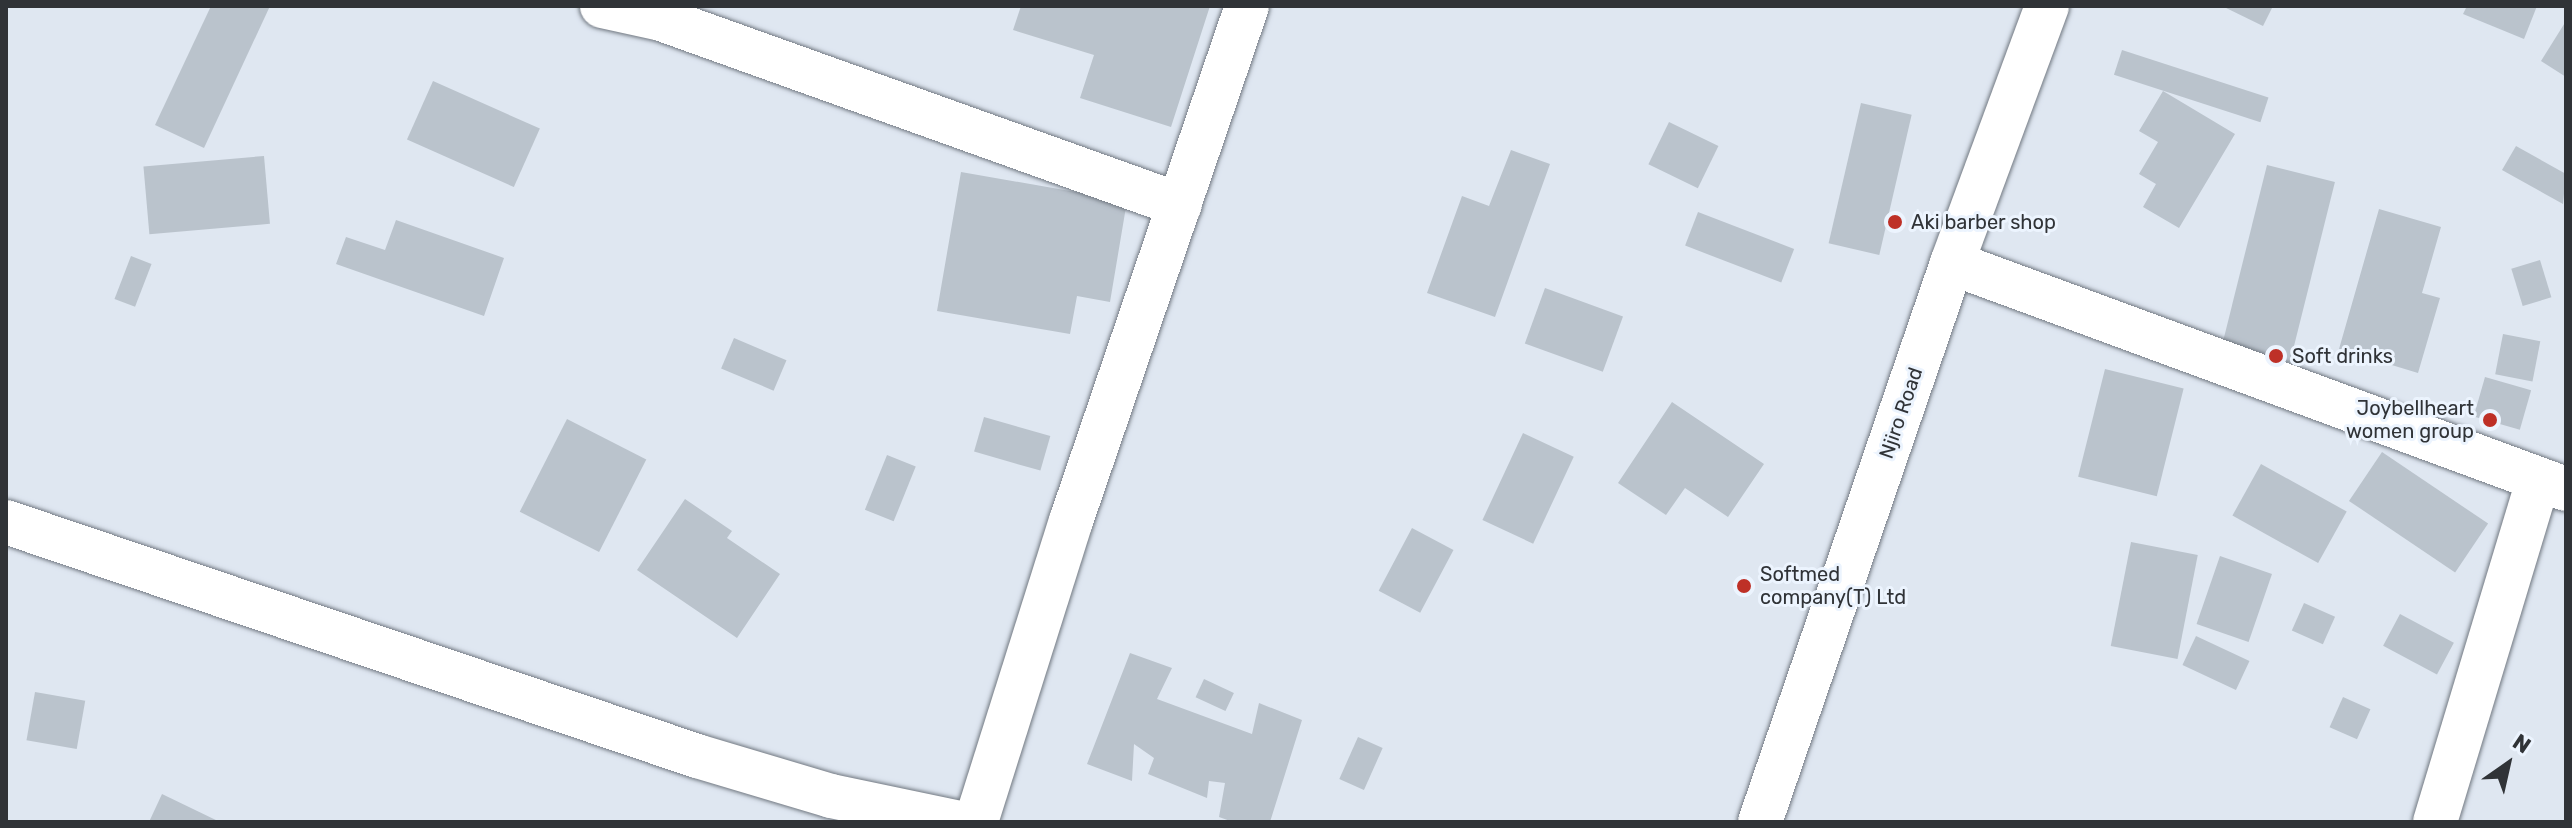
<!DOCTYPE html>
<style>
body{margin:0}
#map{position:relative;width:2572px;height:828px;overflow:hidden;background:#dfe7f1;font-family:Rubik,sans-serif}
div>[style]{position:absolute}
.building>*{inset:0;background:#bac3cc;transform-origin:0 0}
.roads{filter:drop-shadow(0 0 2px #717881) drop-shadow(0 0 2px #717881)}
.minor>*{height:44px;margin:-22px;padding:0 22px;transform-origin:22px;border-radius:22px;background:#fff}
.tertiary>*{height:44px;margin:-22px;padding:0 22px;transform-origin:22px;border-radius:22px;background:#fff}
.dots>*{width:22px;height:22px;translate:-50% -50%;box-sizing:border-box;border:4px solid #ecf4fe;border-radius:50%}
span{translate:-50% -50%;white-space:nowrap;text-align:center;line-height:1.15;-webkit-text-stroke:6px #ecf4fe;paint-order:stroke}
.poi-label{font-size:20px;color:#303337}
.left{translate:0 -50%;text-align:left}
.right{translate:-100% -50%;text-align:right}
.street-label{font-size:20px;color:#303337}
.frame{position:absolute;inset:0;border:8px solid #303337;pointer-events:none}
.north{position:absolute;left:2468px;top:724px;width:80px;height:80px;-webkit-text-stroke:6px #ecf4fe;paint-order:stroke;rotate:34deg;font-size:22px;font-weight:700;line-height:32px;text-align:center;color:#303337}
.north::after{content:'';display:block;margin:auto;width:28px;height:36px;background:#303337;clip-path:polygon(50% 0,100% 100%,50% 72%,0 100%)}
</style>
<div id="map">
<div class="building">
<div style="clip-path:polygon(211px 6px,270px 6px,204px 148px,155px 125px)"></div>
<div style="clip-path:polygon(1021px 6px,1210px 6px,1171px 127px,1080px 98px,1094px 55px,1013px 30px)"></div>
<div style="clip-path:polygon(2222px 6px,2273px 6px,2263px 26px)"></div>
<div style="clip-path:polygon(2467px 6px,2537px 6px,2524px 39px,2463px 14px)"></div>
<div style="clip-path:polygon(2566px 21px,2566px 77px,2541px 61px)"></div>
<div style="left:2122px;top:50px;width:154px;height:26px;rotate:18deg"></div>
<div style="left:433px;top:81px;width:117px;height:64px;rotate:24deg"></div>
<div style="clip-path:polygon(2163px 91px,2235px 134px,2179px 228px,2143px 207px,2156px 184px,2139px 174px,2158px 142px,2139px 131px)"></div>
<div style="left:1861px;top:103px;width:52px;height:144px;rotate:13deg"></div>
<div style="left:1669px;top:122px;width:55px;height:47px;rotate:26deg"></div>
<div style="clip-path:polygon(2516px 146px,2566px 174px,2563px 204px,2502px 170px)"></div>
<div style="clip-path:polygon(1511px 150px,1550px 164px,1495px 317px,1427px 293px,1462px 196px,1489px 206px)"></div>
<div style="left:264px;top:156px;width:68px;height:121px;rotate:85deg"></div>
<div style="left:2267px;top:165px;width:70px;height:186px;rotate:14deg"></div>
<div style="clip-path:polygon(961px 172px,1127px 201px,1110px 302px,1077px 296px,1070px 334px,937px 311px)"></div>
<div style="clip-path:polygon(2379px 209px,2441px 227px,2422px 293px,2440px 298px,2418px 373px,2339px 349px)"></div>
<div style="left:1698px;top:212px;width:103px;height:36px;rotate:21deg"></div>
<div style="clip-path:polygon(396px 220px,504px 258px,484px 316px,336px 264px,346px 237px,385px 250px)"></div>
<div style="left:131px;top:256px;width:22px;height:46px;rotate:21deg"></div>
<div style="left:2540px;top:260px;width:39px;height:30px;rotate:73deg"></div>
<div style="left:1545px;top:288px;width:83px;height:59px;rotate:20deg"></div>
<div style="left:2503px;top:334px;width:38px;height:41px;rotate:11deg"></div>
<div style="left:734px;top:338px;width:57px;height:33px;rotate:23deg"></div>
<div style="left:2105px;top:369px;width:81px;height:111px;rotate:14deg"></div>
<div style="left:2485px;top:377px;width:48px;height:41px;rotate:16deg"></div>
<div style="clip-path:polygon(1672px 402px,1764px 464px,1728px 517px,1685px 488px,1666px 515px,1618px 483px)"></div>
<div style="left:984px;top:417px;width:69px;height:36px;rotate:16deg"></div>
<div style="left:567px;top:419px;width:89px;height:104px;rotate:27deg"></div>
<div style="left:1523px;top:433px;width:56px;height:96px;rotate:25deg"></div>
<div style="left:2382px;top:452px;width:128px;height:59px;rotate:34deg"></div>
<div style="left:887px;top:455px;width:31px;height:59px;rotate:22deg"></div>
<div style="left:2261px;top:464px;width:98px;height:59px;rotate:29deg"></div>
<div style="clip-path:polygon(685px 499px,732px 531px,727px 538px,780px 574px,737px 638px,637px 570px)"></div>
<div style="left:1412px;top:528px;width:47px;height:71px;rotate:28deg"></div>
<div style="left:2131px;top:542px;width:68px;height:106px;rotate:11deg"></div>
<div style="left:2220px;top:556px;width:55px;height:72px;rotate:19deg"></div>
<div style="left:2304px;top:603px;width:34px;height:30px;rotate:24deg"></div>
<div style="left:2400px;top:614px;width:61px;height:36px;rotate:28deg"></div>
<div style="left:2196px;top:636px;width:59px;height:32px;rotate:25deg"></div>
<div style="clip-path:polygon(1130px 653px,1172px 668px,1157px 699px,1252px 734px,1259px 703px,1302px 720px,1270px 822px,1233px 822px,1219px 817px,1225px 783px,1209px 781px,1207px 798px,1148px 774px,1154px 758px,1134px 744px,1132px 781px,1087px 764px)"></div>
<div style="left:1204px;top:679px;width:33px;height:20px;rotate:25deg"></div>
<div style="left:35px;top:692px;width:51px;height:49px;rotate:10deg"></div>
<div style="left:2343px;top:697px;width:30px;height:33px;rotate:24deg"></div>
<div style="left:1358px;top:737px;width:27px;height:46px;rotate:24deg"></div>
<div style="clip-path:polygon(162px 794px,220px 822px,149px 822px)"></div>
</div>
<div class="roads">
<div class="minor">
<div style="left:602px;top:6px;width:60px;rotate:12.4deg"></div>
<div style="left:661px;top:19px;width:551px;rotate:19.72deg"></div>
<div style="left:1952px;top:263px;width:654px;rotate:20.21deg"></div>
<div style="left:6px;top:522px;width:730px;rotate:18.71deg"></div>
<div style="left:697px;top:756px;width:140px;rotate:16.6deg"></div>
<div style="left:831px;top:796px;width:127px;rotate:11.8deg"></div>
<div style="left:976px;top:822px;width:316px;rotate:-72.5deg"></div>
<div style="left:1071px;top:521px;width:544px;rotate:-71.13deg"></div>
<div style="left:2435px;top:822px;width:356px;rotate:-73.2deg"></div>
</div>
<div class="tertiary">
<div style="left:1760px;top:822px;width:591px;rotate:-71.04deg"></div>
<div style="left:1952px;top:263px;width:274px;rotate:-69.7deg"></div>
</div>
</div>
<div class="dots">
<div style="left:1895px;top:222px;background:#be3027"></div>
<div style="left:2276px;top:356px;background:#be3027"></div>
<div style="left:2490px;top:420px;background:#be3027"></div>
<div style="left:1744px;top:586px;background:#be3027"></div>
</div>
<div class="poi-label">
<span class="left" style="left:1911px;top:222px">Aki barber shop</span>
<span class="left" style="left:2292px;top:356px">Soft drinks</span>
<span class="right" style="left:2474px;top:420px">Joybellheart<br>women group</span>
<span class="left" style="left:1760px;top:586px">Softmed<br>company(T) Ltd</span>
</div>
<div class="street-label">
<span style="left:1901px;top:413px;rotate:-71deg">Njiro Road</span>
</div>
<div class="frame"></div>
<div class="north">N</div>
</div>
